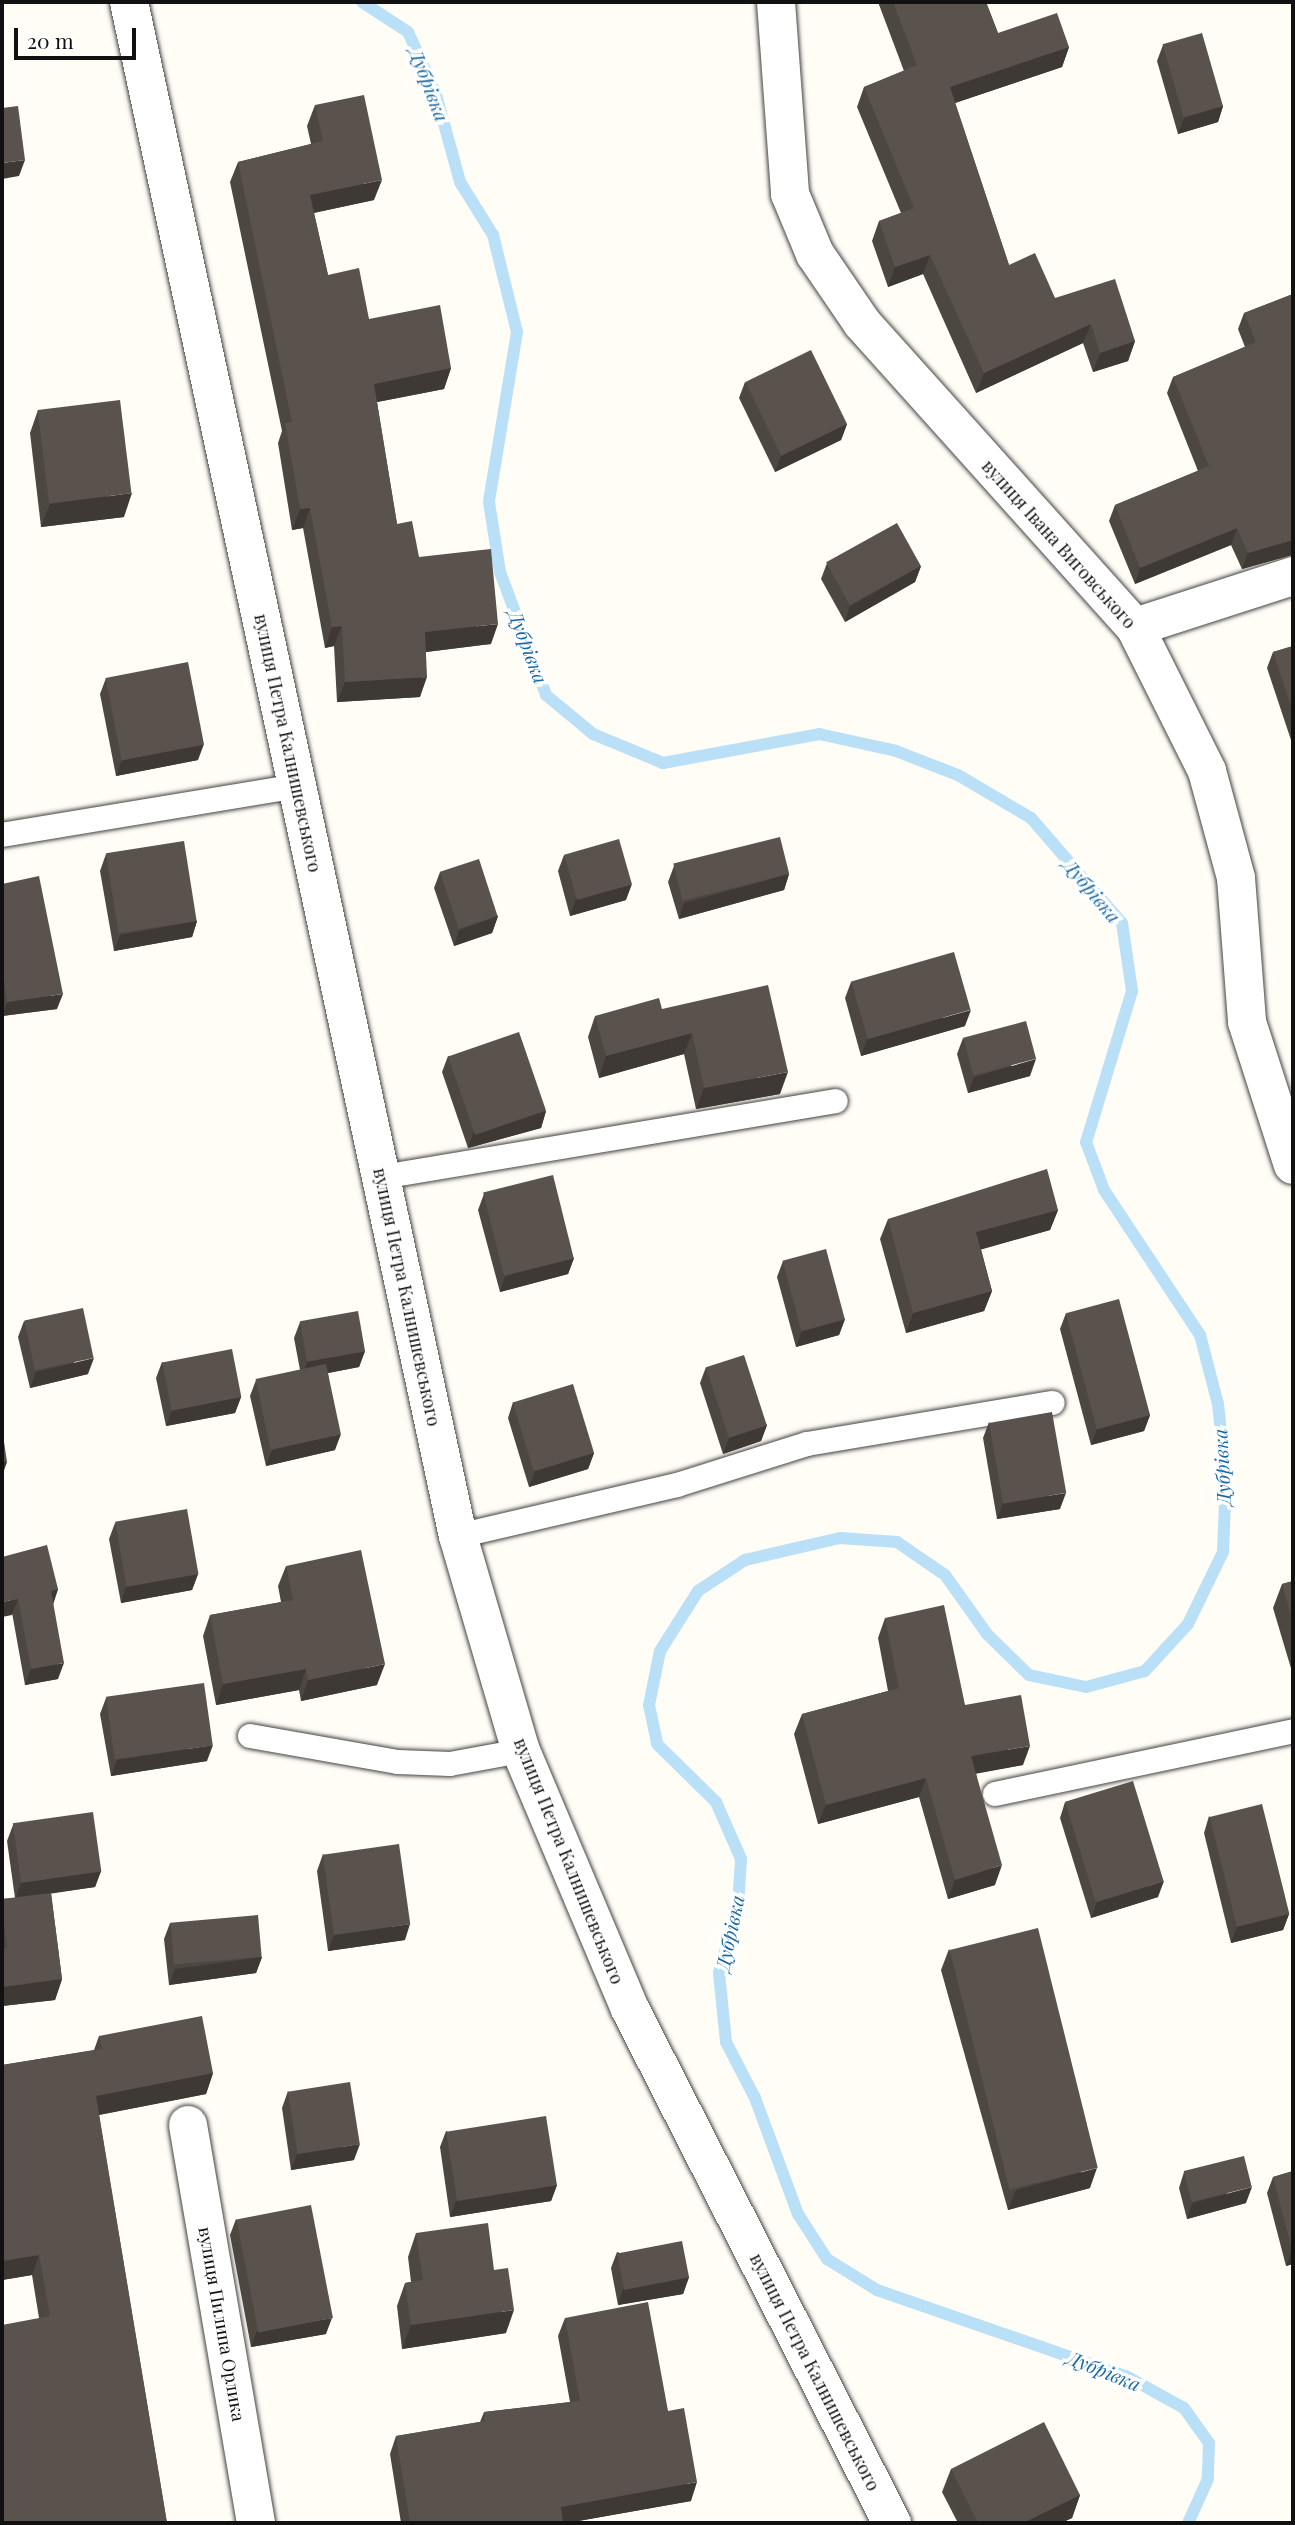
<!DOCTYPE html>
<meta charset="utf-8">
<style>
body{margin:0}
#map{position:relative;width:1295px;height:2525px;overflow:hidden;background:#fffdf5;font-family:"Playfair Display",serif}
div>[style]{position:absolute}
.stream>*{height:12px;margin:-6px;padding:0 6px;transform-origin:6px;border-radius:6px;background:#b9e0f7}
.roads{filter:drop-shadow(0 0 2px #444) drop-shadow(0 0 2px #444)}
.service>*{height:24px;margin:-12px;padding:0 12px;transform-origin:12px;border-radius:12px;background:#fff}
.minor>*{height:38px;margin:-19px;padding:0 19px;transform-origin:19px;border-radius:19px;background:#fff}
.wall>*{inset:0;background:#4d4742}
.shaded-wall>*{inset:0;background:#3f3936}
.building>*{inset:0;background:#5a524d;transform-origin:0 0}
span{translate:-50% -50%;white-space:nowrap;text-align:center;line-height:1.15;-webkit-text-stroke:7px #fff;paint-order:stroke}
.street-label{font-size:18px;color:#111}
.water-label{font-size:19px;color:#1768a6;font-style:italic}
.frame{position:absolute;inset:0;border:4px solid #111;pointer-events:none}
.scale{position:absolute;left:14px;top:28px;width:122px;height:32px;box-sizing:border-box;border:4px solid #111;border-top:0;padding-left:9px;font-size:21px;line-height:24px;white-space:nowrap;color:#111;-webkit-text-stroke:5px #fff;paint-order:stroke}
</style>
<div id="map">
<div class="stream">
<div style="left:362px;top:2px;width:55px;rotate:33.1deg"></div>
<div style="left:408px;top:32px;width:65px;rotate:65.4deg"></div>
<div style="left:435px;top:91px;width:94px;rotate:74.6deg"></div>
<div style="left:460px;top:182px;width:62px;rotate:58.1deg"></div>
<div style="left:493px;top:235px;width:100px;rotate:76.1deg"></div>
<div style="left:517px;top:332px;width:172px;rotate:99.4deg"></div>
<div style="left:489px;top:502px;width:71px;rotate:81.1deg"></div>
<div style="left:500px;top:572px;width:131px;rotate:69.5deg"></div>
<div style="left:546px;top:695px;width:61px;rotate:39.7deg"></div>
<div style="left:593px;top:734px;width:76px;rotate:22.5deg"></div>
<div style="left:663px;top:763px;width:159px;rotate:-10.5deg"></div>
<div style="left:819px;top:734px;width:79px;rotate:12.4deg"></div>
<div style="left:896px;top:751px;width:66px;rotate:21.2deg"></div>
<div style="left:958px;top:775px;width:85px;rotate:30.5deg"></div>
<div style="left:1031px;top:818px;width:139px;rotate:49.1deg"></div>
<div style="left:1122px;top:923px;width:69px;rotate:81.6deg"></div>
<div style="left:1132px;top:991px;width:158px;rotate:106.9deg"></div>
<div style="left:1086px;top:1142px;width:51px;rotate:69.4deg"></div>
<div style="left:1104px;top:1190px;width:174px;rotate:56.5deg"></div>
<div style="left:1200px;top:1335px;width:71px;rotate:75.4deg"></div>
<div style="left:1218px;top:1404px;width:75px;rotate:83.9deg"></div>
<div style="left:1226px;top:1479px;width:73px;rotate:92.4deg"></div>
<div style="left:1223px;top:1552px;width:80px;rotate:115.9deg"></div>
<div style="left:1188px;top:1624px;width:64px;rotate:132.5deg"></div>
<div style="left:1145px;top:1671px;width:61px;rotate:164.8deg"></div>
<div style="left:1086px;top:1687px;width:58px;rotate:-168.1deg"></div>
<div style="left:1029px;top:1675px;width:59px;rotate:-135.7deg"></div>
<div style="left:987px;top:1634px;width:72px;rotate:-125.4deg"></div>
<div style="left:945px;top:1575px;width:58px;rotate:-145.5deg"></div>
<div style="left:897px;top:1542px;width:57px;rotate:-176deg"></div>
<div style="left:840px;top:1538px;width:98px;rotate:167deg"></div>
<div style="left:745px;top:1560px;width:56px;rotate:146.6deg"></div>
<div style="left:698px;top:1591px;width:71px;rotate:122.3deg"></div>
<div style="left:660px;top:1651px;width:55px;rotate:101.5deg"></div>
<div style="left:649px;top:1705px;width:40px;rotate:78deg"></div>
<div style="left:657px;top:1744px;width:83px;rotate:44.5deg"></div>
<div style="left:716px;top:1802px;width:62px;rotate:66.3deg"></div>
<div style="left:741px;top:1859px;width:46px;rotate:93.7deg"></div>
<div style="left:738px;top:1905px;width:71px;rotate:105.6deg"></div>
<div style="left:719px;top:1973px;width:69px;rotate:84.2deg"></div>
<div style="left:726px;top:2042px;width:63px;rotate:62.6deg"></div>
<div style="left:755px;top:2098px;width:124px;rotate:69.7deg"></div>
<div style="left:798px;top:2214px;width:54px;rotate:57.2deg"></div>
<div style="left:827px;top:2259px;width:59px;rotate:31.8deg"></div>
<div style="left:877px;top:2290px;width:263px;rotate:19.1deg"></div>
<div style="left:1126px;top:2376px;width:66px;rotate:28.9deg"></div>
<div style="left:1184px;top:2408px;width:43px;rotate:54.5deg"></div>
<div style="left:1209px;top:2443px;width:36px;rotate:92deg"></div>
<div style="left:1208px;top:2479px;width:48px;rotate:114.4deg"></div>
</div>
<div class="roads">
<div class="service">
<div style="left:2px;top:835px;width:299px;rotate:-9.4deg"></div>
<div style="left:382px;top:1177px;width:460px;rotate:-9.5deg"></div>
<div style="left:458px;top:1536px;width:225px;rotate:-13.1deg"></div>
<div style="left:677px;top:1485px;width:136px;rotate:-17.5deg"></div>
<div style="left:807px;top:1444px;width:249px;rotate:-9.5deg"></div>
<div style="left:250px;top:1736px;width:150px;rotate:10deg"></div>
<div style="left:398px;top:1762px;width:52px;rotate:2.2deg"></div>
<div style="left:450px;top:1764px;width:72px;rotate:-10.4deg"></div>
<div style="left:995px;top:1794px;width:305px;rotate:-11.9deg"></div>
</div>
<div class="minor">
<div style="left:129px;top:2px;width:1569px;rotate:77.9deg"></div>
<div style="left:458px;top:1536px;width:224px;rotate:73.7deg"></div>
<div style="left:521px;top:1751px;width:280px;rotate:67.1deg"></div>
<div style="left:630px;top:2009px;width:577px;rotate:62.99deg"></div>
<div style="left:776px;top:2px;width:193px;rotate:85.8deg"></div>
<div style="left:790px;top:194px;width:65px;rotate:67.4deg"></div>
<div style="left:815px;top:254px;width:83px;rotate:55.7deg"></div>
<div style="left:862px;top:323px;width:409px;rotate:48.1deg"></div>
<div style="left:1135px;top:627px;width:161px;rotate:63.4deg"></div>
<div style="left:1207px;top:771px;width:111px;rotate:74.8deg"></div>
<div style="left:1236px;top:878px;width:144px;rotate:85.6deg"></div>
<div style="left:1247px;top:1022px;width:150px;rotate:72.2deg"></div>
<div style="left:1135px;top:627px;width:166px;rotate:-17.9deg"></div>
<div style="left:188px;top:2125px;width:404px;rotate:80.3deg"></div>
</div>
</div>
<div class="wall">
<div style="clip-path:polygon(878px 2px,986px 2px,998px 33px,1069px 47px,1062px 67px,955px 103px,1009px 265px,1055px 298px,1135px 341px,1128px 361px,1093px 372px,1083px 343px,976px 393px,923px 274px,888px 287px,872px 241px,879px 221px,901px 213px,857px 107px,864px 87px,904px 71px)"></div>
<div style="clip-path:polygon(1163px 45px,1223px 106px,1218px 122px,1178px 134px,1157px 61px)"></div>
<div style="clip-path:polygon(315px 105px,374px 200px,314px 213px,328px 275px,369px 319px,451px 368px,444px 389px,377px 402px,397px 524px,419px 557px,491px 644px,426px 652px,420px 697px,337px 702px,334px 646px,325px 648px,303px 528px,292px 530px,278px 443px,282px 431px,230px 182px,238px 162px,311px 144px,307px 126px)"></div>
<div style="clip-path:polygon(1293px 294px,1292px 555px,1242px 569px,1231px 545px,1135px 584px,1109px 521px,1115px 505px,1198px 471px,1167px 393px,1173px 377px,1245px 347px,1238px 329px,1244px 313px)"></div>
<div style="clip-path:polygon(745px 382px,847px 424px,841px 440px,775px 472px,739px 398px)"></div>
<div style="clip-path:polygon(38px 410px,124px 517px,41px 527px,30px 433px)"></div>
<div style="clip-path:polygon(827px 563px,921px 566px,915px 582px,845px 622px,821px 579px)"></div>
<div style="clip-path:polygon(1293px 646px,1293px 746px,1267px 668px,1273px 652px)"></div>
<div style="clip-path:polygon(106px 678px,198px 760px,116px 776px,100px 694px)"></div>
<div style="clip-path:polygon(106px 854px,197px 921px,192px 937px,114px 951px,100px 871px)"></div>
<div style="clip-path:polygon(564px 855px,626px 900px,570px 916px,558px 871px)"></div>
<div style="clip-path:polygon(674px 866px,789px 874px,784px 890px,679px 919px,668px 882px)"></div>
<div style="clip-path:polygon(440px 872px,498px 916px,492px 933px,454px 946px,434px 888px)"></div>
<div style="clip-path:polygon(2px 884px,57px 1009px,2px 1016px)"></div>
<div style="clip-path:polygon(851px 982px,965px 1026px,861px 1056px,845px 998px)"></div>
<div style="clip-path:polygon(662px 1009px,780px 1094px,696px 1109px,684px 1054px,599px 1078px,588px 1037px,595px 1016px)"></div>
<div style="clip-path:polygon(963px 1038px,1030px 1076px,968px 1093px,957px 1054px)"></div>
<div style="clip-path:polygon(448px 1056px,546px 1111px,541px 1128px,468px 1148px,442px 1072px)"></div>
<div style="clip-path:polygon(484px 1194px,574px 1258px,568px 1274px,500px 1292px,478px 1210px)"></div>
<div style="clip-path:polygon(1058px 1210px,1050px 1230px,981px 1249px,992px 1291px,984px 1311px,906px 1333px,880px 1239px,888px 1219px)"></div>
<div style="clip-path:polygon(783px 1261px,845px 1319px,839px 1335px,796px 1347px,777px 1277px)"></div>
<div style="clip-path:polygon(1066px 1313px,1150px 1415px,1144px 1431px,1091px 1445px,1060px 1329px)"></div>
<div style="clip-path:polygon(24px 1321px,88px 1374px,30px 1388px,18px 1337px)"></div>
<div style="clip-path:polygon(300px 1322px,365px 1351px,359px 1367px,328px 1373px,335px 1450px,266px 1466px,250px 1396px,256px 1380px,300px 1370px,294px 1338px)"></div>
<div style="clip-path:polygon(162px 1362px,241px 1397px,235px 1413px,166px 1426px,156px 1378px)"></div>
<div style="clip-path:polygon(706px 1367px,767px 1425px,761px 1441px,723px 1454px,700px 1383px)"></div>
<div style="clip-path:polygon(513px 1402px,594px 1453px,588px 1469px,529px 1487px,508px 1418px)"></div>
<div style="clip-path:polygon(989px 1422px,1060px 1509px,997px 1519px,983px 1438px)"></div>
<div style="clip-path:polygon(115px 1523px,198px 1574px,192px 1590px,121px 1603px,109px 1539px)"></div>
<div style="clip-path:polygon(2px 1557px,58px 1589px,53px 1603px,58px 1679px,25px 1685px)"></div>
<div style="clip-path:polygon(286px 1566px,377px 1685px,301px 1701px,299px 1690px,216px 1705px,203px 1636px,210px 1615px,281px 1602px,278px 1586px)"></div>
<div style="clip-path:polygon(1293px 1581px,1293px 1675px,1273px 1608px,1282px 1584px)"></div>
<div style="clip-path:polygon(885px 1618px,965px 1705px,1023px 1765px,976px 1773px,995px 1885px,948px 1899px,919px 1797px,818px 1824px,794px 1734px,802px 1714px,888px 1691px,878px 1638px)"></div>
<div style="clip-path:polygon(106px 1698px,207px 1761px,111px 1776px,100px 1714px)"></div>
<div style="clip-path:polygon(1065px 1802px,1158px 1897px,1091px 1918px,1060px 1818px)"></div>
<div style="clip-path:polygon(1209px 1816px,1289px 1914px,1283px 1930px,1231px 1943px,1204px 1833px)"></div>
<div style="clip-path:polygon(13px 1825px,101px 1871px,95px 1887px,51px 1893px,62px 1979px,55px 2000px,2px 2006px,2px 1899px,15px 1898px,7px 1841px)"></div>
<div style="clip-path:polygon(323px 1854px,405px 1940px,328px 1951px,317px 1871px)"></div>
<div style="clip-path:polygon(170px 1923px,262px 1957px,256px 1973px,169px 1985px,164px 1939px)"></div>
<div style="clip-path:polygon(949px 1949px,1090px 2188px,1008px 2210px,941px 1970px)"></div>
<div style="clip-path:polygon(99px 2036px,213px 2073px,206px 2094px,99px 2115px,167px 2523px,39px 2318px,32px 2275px,2px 2280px,2px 2065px,94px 2050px)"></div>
<div style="clip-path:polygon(288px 2091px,354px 2160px,291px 2170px,282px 2108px)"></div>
<div style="clip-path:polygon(446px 2131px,557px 2185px,551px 2201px,450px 2217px,440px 2147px)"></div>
<div style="clip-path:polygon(1293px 2171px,1293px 2264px,1286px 2266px,1267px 2193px,1273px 2177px)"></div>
<div style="clip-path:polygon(1184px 2172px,1246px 2203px,1187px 2219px,1179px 2188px)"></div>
<div style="clip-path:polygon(236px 2219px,326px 2334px,251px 2347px,230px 2235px)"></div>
<div style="clip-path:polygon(416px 2233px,494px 2270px,506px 2333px,402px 2349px,397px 2306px,405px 2283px,411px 2282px,408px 2257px)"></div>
<div style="clip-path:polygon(617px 2252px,689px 2277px,683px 2294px,618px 2305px,611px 2268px)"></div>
<div style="clip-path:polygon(565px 2318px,668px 2411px,691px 2501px,567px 2523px,401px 2523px,390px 2454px,396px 2436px,480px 2422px,484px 2412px,570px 2402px,558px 2336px)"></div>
<div style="clip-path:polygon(951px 2469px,1080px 2495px,1072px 2518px,1061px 2523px,958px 2523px,942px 2492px)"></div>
<div style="clip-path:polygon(1293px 2509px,1293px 2523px,1291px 2514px)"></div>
</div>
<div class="shaded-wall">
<div style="clip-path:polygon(1069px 47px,1062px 67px,943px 107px,950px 87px)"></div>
<div style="clip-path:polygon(1223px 106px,1218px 122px,1178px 134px,1184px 118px)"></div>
<div style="clip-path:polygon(25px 160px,19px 176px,2px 179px,2px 163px)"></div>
<div style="clip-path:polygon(382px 180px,374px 200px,303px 215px,310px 195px)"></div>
<div style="clip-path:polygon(930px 255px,923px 274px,888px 287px,895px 267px)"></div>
<div style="clip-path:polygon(1091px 324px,1083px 343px,976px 393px,984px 373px)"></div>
<div style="clip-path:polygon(1135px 341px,1128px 361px,1093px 372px,1100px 353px)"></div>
<div style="clip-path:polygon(451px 368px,444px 389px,367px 404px,374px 384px)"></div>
<div style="clip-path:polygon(847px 424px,841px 440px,775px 472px,781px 456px)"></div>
<div style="clip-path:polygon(132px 493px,124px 517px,41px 527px,50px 504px)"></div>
<div style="clip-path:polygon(310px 508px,303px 528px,292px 530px,300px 509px)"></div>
<div style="clip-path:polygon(1237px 528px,1231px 545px,1135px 584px,1140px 568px)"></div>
<div style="clip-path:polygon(1293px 540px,1293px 552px,1292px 555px,1242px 569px,1248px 553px)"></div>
<div style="clip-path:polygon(921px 566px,915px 582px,845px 622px,850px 606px)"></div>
<div style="clip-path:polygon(498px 624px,491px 644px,418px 653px,425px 632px)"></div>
<div style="clip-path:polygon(342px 626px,334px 646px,325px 648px,332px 627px)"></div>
<div style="clip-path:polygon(427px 677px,420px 697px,337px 702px,345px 682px)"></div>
<div style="clip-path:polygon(204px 744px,198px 760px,116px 776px,122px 760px)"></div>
<div style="clip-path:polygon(789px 874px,784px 890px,679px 919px,684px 903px)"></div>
<div style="clip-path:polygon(632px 884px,626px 900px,570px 916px,576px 899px)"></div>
<div style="clip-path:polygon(498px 916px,492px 933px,454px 946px,459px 930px)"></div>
<div style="clip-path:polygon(197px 921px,192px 937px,114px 951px,120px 935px)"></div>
<div style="clip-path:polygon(63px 994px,57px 1009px,2px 1016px,7px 1002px)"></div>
<div style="clip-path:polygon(971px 1010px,965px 1026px,861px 1056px,867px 1039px)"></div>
<div style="clip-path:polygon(692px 1033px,684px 1054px,599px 1078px,606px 1056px)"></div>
<div style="clip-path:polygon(1036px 1059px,1030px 1076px,968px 1093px,974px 1077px)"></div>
<div style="clip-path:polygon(788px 1072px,780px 1094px,696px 1109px,704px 1088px)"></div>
<div style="clip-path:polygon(546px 1111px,541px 1128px,468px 1148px,474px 1131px)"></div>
<div style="clip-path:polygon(1058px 1210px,1050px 1230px,969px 1253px,976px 1232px)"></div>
<div style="clip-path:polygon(574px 1258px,568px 1274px,500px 1292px,505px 1276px)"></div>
<div style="clip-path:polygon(992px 1291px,984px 1311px,906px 1333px,913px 1313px)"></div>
<div style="clip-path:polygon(845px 1319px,839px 1335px,796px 1347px,802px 1331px)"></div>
<div style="clip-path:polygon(365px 1351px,359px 1367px,302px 1378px,307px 1362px)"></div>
<div style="clip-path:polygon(94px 1358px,88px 1374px,30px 1388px,36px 1372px)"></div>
<div style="clip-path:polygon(241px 1397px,235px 1413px,166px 1426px,172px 1410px)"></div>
<div style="clip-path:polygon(1150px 1415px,1144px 1431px,1091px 1445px,1097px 1429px)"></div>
<div style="clip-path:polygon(767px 1425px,761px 1441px,723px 1454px,729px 1438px)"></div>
<div style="clip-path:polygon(341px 1434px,335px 1450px,266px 1466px,272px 1450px)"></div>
<div style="clip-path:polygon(594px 1453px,588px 1469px,529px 1487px,535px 1471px)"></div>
<div style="clip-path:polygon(2px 1462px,7px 1462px,2px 1476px)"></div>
<div style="clip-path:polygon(1066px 1493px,1060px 1509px,997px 1519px,1003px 1503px)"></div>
<div style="clip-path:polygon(198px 1574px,192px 1590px,121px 1603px,126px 1587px)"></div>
<div style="clip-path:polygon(58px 1589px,53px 1605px,51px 1591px)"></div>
<div style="clip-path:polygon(18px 1599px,12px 1615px,2px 1617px,2px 1602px)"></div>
<div style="clip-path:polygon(64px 1663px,58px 1679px,25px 1685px,31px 1669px)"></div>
<div style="clip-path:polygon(385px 1664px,377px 1685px,301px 1701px,308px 1680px)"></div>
<div style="clip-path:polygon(306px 1669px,299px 1690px,216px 1705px,223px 1684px)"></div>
<div style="clip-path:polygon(213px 1745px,207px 1761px,111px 1776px,117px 1760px)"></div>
<div style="clip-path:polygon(1030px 1746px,1023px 1765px,964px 1776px,971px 1756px)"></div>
<div style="clip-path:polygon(926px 1778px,919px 1797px,818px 1824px,826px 1805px)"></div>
<div style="clip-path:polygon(1002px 1865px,995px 1885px,948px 1899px,955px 1880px)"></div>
<div style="clip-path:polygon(101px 1871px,95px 1887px,15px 1899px,21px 1883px)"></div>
<div style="clip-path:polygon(1164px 1881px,1158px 1897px,1091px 1918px,1097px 1902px)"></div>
<div style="clip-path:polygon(1289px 1914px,1283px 1930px,1231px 1943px,1237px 1927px)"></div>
<div style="clip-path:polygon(410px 1924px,405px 1940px,328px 1951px,334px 1935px)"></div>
<div style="clip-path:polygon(262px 1957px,256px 1973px,169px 1985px,175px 1969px)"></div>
<div style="clip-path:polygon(62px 1979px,55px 2000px,2px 2006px,2px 1987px)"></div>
<div style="clip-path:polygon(213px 2073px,206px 2094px,88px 2117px,96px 2096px)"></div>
<div style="clip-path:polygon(360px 2144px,354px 2160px,291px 2170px,297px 2154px)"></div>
<div style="clip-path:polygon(1097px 2168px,1090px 2188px,1008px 2210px,1016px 2190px)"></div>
<div style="clip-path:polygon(557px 2185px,551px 2201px,450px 2217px,456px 2201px)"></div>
<div style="clip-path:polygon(1252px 2187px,1246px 2203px,1187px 2219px,1192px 2203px)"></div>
<div style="clip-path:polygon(1293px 2249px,1293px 2264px,1286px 2266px,1292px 2250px)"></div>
<div style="clip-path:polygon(39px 2255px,32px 2275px,2px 2280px,2px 2261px)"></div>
<div style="clip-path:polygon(689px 2277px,683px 2294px,618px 2305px,623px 2289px)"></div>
<div style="clip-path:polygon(514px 2310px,506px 2333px,402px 2349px,411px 2325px)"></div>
<div style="clip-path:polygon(332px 2318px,326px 2334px,251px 2347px,257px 2331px)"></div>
<div style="clip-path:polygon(697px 2482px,691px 2501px,567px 2523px,555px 2523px,561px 2507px)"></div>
<div style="clip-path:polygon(1080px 2495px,1072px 2518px,1061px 2523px,1023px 2523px)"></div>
</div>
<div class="building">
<div style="clip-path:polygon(893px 2px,986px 2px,998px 33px,1057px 13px,1069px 47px,950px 87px,1009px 265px,1035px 253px,1055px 298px,1115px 279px,1135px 341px,1100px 353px,1091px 324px,984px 373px,930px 255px,895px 267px,879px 221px,914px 208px,864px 87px,917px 65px)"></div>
<div style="left:1202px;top:33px;width:76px;height:41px;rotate:74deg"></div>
<div style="clip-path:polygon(364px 95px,382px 180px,310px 195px,328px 275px,359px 268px,369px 319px,440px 305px,451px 368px,374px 384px,397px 524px,412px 521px,419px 557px,491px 549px,498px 624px,425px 632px,427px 677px,345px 682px,342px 626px,332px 627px,310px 508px,300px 509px,285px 423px,292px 422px,238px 162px,323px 141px,315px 105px)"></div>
<div style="clip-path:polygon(18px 106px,25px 160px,2px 163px,2px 108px)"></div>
<div style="clip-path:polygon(1293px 294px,1293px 522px,1291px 523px,1293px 528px,1293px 540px,1248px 553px,1237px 528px,1140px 568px,1115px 505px,1209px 466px,1173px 377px,1256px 342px,1244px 313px)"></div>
<div style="left:811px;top:350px;width:82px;height:73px;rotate:64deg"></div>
<div style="left:120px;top:400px;width:94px;height:83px;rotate:83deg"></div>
<div style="left:897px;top:523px;width:49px;height:81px;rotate:61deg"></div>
<div style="clip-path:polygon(1293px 646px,1293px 712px,1273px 652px)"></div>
<div style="left:188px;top:662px;width:84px;height:84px;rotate:79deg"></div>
<div style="left:780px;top:837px;width:38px;height:110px;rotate:76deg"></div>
<div style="left:619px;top:839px;width:47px;height:57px;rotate:74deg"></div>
<div style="left:184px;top:841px;width:81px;height:79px;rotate:81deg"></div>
<div style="left:479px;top:859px;width:60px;height:41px;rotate:72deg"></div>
<div style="clip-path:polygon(39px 876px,63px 994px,7px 1002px,2px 966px,2px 884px)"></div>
<div style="left:954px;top:952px;width:60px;height:107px;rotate:74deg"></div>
<div style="clip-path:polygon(768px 985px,788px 1072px,704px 1088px,692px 1033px,606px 1056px,595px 1016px,659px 998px,662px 1009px)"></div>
<div style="left:1026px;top:1021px;width:39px;height:65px;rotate:75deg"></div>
<div style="left:519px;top:1032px;width:83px;height:75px;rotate:71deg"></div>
<div style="clip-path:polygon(1047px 1169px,1058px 1210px,976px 1232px,992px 1291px,913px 1313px,888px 1219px)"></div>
<div style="left:553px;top:1175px;width:86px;height:72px;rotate:76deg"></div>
<div style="left:826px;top:1249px;width:73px;height:45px;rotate:75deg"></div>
<div style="left:1119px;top:1299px;width:120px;height:55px;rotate:75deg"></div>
<div style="left:83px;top:1308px;width:51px;height:60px;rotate:78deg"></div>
<div style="left:358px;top:1311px;width:41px;height:59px;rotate:80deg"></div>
<div style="left:232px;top:1349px;width:49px;height:71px;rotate:79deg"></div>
<div style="left:744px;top:1355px;width:74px;height:40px;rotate:72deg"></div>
<div style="left:326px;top:1364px;width:72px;height:72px;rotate:78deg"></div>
<div style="left:573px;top:1384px;width:72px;height:63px;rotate:73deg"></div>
<div style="left:1052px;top:1412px;width:82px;height:64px;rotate:80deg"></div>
<div style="clip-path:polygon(2px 1428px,7px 1462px,2px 1462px)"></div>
<div style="left:187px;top:1509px;width:66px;height:73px;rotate:80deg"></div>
<div style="clip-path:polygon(47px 1545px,58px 1589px,51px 1591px,64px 1663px,31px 1669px,18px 1599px,2px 1602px,2px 1557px)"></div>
<div style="clip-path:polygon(361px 1550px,385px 1664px,308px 1680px,306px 1669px,223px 1684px,210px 1615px,293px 1600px,286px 1566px)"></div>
<div style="clip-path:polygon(1293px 1581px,1293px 1623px,1282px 1584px)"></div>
<div style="clip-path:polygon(944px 1605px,965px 1705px,1021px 1695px,1030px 1746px,971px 1756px,1002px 1865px,955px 1880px,926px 1778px,826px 1805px,802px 1714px,899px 1688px,885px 1618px)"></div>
<div style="left:204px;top:1683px;width:63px;height:99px;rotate:82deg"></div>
<div style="left:1133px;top:1781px;width:105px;height:71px;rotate:73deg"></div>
<div style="left:1262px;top:1804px;width:113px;height:54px;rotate:76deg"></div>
<div style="left:93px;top:1812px;width:60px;height:81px;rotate:82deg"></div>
<div style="left:399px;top:1844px;width:81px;height:77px;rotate:82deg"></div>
<div style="clip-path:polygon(51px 1893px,62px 1979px,2px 1987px,2px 1949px,7px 1948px,2px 1908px,2px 1899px)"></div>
<div style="left:258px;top:1915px;width:42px;height:88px;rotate:85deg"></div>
<div style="left:1038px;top:1928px;width:247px;height:91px;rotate:76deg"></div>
<div style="clip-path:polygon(202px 2016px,213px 2073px,96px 2096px,167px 2523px,2px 2523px,2px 2325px,50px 2316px,39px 2255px,2px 2261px,2px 2065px,102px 2049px,99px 2036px)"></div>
<div style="left:350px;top:2082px;width:63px;height:63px;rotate:81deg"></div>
<div style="left:546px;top:2116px;width:70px;height:101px;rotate:81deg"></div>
<div style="left:1244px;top:2156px;width:32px;height:62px;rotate:76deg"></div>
<div style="clip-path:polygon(1293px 2171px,1293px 2249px,1292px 2250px,1273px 2177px)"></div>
<div style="left:311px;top:2205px;width:115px;height:76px;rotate:79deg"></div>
<div style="clip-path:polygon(488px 2223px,494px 2270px,508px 2268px,514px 2310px,411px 2325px,405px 2283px,423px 2280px,416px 2233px)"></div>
<div style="left:682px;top:2241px;width:37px;height:66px;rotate:79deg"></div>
<div style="clip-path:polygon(648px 2302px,668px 2411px,684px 2408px,697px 2482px,561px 2507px,563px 2523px,410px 2523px,396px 2436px,485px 2421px,484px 2412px,580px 2401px,565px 2318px)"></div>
<div style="clip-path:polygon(1044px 2422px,1080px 2495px,1023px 2523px,978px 2523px,951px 2469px)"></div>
</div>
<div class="street-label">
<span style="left:1059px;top:544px;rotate:48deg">вулиця Івана Виговського</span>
<span style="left:288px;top:743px;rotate:78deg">вулиця Петра Калнишевського</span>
<span style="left:407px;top:1297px;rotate:78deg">вулиця Петра Калнишевського</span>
<span style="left:569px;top:1861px;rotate:68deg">вулиця Петра Калнишевського</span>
<span style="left:222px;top:2324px;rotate:80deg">вулиця Пилипа Орлика</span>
<span style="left:815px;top:2372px;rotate:63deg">вулиця Петра Калнишевського</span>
</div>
<div class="water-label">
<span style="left:429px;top:85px;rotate:69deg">Дубрівка</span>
<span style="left:528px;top:647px;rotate:69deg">Дубрівка</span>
<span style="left:1092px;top:891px;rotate:50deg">Дубрівка</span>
<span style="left:1222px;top:1467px;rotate:-93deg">Дубрівка</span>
<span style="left:730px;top:1933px;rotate:-78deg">Дубрівка</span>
<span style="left:1104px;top:2371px;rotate:22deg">Дубрівка</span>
</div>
<div class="frame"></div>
<div class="scale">20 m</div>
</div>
